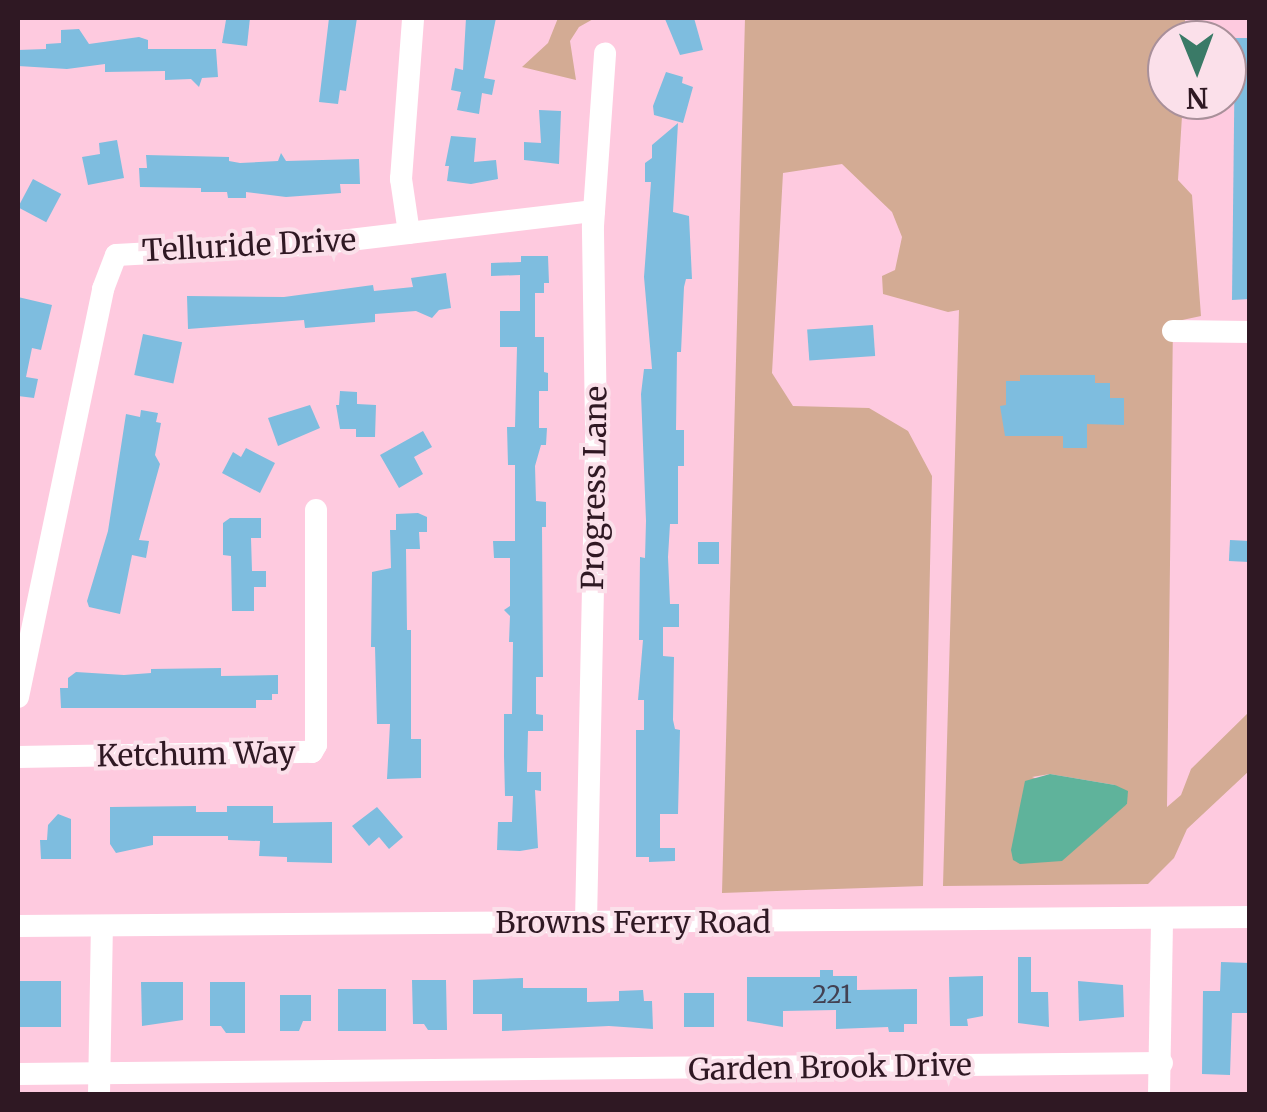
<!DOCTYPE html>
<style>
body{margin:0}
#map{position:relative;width:1267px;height:1112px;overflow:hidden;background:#fecadf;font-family:Merriweather,serif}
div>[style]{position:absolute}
.green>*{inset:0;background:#d3ab94}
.water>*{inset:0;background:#5fb39b}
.building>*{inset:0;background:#7ebddf;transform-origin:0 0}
.minor>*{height:22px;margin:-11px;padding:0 11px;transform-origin:11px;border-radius:11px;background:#fff}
span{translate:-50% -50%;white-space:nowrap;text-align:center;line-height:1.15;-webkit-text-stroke:8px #fbe0ea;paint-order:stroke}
.number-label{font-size:25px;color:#434152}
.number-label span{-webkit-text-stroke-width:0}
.street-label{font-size:30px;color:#2f1823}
.frame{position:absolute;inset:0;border:20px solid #2f1823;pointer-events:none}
.north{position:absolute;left:1147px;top:20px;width:100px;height:100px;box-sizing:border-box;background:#fbe0ea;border:2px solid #a9909a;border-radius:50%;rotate:179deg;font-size:28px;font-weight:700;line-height:40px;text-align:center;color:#2f1823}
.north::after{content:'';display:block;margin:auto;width:35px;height:45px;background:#3a7a67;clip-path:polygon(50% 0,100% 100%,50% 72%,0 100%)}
</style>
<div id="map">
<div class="green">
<div style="clip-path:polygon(558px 18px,595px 18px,579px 27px,570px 41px,576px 80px,522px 67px,548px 43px)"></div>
<div style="clip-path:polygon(evenodd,745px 18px,1185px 18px,1185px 40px,1167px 40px,1167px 100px,1183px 100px,1178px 180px,1192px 195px,1201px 316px,1173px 322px,1167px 807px,1181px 795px,1191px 769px,1249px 712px,1249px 771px,1187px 829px,1174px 858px,1148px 884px,943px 886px,959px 310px,948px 312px,883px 294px,882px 276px,895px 270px,902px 237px,892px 212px,842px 164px,783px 173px,772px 373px,793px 406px,869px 408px,908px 431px,932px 476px,923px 886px,722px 893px,745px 18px,1050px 774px,1115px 785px,1127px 804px,1117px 810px,1032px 777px,1050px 774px)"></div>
</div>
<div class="water">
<div style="clip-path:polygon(1050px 774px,1115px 785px,1128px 791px,1127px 804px,1062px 861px,1020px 864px,1013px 860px,1011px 850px,1025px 781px)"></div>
</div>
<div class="building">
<div style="clip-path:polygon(250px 18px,247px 46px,222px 43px,226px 20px)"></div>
<div style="clip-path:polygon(329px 18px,357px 18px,346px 91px,340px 90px,338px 104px,319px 102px)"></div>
<div style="clip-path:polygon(466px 18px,496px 18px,484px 78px,495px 80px,492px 95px,482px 93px,479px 114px,457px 110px,461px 92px,451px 90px,455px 68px,463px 70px)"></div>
<div style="clip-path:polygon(694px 18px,703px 50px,680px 55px,665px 19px)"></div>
<div style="clip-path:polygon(79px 29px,89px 44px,139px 37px,148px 40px,148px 49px,216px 49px,218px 77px,202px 78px,199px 87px,191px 79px,165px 80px,165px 71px,105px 72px,105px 64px,67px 69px,18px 66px,18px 50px,46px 49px,46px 44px,61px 43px,61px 30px)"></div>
<div style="clip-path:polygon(1235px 38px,1250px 38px,1250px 299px,1232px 300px)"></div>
<div style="clip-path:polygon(666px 72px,683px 77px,682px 83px,693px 87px,683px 123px,654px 115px,653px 106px)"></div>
<div style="clip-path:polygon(539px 110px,561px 111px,559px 164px,524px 160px,524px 142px,541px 143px)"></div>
<div style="clip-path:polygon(678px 123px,673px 212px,689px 216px,692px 279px,686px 279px,684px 287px,681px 352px,677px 352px,676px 430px,684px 430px,684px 466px,678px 466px,678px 524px,670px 524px,668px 557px,670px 604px,679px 604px,679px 627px,663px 627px,663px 656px,674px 657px,673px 720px,675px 729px,680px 730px,678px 814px,660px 814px,660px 848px,675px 848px,675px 861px,649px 862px,649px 857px,636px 857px,636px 730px,644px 730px,644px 700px,638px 700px,643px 640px,639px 640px,640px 557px,645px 558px,646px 521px,641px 394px,644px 369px,652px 369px,644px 277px,651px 182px,645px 182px,645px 163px,652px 158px,652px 145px)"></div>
<div style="clip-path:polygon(451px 136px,476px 138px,474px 162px,496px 160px,498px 179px,471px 184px,447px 181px,449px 166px,445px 166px)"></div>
<div style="clip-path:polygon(117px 140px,124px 178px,88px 185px,82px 157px,100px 154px,99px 143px)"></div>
<div style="clip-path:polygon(281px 153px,286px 161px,359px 159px,360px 184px,340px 184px,341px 193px,286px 197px,246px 192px,246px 198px,228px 198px,227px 192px,201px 192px,201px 188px,140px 187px,139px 168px,147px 168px,146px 155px,229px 157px,229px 161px,240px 163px,278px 161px)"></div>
<div style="left:33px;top:179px;width:32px;height:32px;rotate:28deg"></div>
<div style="clip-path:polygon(521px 256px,548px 256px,549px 283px,544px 283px,544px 293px,535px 293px,535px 337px,544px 337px,544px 372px,548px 373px,548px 391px,539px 391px,539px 428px,547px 428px,546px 445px,541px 445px,535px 466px,536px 501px,546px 502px,546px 527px,542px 527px,543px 677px,536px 677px,536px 714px,543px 715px,543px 731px,528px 731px,527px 772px,541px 772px,541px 791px,535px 790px,538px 848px,520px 851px,497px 850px,498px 822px,512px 822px,513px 796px,505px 796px,504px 756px,504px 714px,512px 714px,513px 642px,509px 642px,510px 616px,504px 610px,510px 606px,510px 558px,494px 558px,493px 541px,515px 541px,515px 465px,508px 465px,507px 427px,515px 427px,517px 347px,500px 347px,500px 311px,520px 311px,520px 275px,491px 276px,491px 263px,521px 262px)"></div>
<div style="clip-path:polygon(446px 273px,451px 308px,439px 310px,432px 318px,416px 311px,375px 314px,375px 322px,305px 328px,304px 320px,188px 329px,187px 296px,284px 297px,373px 285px,374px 291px,413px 287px,411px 278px)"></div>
<div style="clip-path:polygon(18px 297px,52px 305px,41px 350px,32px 348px,26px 377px,38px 379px,34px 398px,18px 396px)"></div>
<div style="left:873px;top:325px;width:31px;height:66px;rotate:86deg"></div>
<div style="left:143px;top:334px;width:40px;height:42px;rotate:12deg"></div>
<div style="clip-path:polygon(1020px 375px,1095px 375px,1095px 383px,1110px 383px,1110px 398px,1124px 398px,1124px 425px,1087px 424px,1087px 448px,1063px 448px,1063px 436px,1005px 436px,1000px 406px,1006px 405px,1006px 381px,1020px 381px)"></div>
<div style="clip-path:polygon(340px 391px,357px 392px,357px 404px,376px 405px,375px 437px,356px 437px,356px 429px,340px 429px,336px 405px,339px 405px)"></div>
<div style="clip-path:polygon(310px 405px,320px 428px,278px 446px,268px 418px)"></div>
<div style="clip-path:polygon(141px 410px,158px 413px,156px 422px,161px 423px,155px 455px,160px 464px,139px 540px,149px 541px,146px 558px,132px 555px,120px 614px,89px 607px,87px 601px,108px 531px,126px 414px,140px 417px)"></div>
<div style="clip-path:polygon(423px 431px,432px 447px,414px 457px,423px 474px,399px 488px,380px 455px)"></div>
<div style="clip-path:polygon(246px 448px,275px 463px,260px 493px,222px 473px,233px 452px,241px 457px)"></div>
<div style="clip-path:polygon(418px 513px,427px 517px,427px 532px,419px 532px,420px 549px,406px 549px,407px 630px,411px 630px,411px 739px,421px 739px,421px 778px,387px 779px,390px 724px,377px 724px,375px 647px,371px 647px,372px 572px,391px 568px,390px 530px,396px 530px,396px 514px)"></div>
<div style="clip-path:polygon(230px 518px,261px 518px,261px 538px,251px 538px,252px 571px,266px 571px,266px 587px,254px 587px,254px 611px,232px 611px,231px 556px,223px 555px,223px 523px)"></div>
<div style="left:1230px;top:540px;width:20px;height:21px;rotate:3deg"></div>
<div style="left:698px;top:542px;width:21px;height:22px"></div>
<div style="clip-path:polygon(221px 668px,221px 676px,278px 675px,278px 694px,272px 694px,272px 700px,256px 700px,256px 708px,61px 708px,60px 688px,68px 688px,68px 678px,76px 672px,124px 675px,151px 673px,151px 669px)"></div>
<div style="clip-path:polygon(196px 806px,196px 812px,227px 812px,227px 806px,273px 806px,273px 823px,332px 822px,332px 863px,287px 862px,287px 857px,259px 856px,260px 841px,228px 840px,228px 836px,153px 836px,153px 845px,116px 853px,110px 844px,110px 807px)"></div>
<div style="clip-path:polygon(377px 807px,403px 837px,389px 849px,379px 837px,369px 846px,352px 826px)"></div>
<div style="clip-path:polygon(58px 814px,71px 819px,71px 859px,41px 859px,40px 840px,47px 840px,48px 825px)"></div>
<div style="clip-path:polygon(1018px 957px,1031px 957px,1031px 992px,1048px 992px,1049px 1027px,1018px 1023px)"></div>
<div style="clip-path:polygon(1221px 962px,1250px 963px,1250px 1013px,1232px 1013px,1230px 1075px,1202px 1074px,1203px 991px,1220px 991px)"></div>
<div style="clip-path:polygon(820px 970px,833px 970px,833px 976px,857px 976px,857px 990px,917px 989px,917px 1024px,904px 1024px,904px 1032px,889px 1032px,888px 1027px,836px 1029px,836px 1010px,783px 1011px,783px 1027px,747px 1021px,747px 977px,820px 977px)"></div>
<div style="clip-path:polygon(983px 976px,983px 1016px,967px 1019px,968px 1026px,950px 1026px,949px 977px)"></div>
<div style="clip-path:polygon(523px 978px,523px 988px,587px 988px,587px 1002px,619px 1001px,619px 991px,643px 990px,644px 1001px,652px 1001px,653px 1029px,609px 1026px,502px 1031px,502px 1014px,473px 1014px,473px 980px)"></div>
<div style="clip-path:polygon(412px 980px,446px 980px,447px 1030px,428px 1030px,424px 1024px,413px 1024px)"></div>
<div style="left:61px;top:981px;width:46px;height:43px;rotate:90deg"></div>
<div style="clip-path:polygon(1078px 981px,1123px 985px,1124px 1017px,1079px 1021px)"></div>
<div style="clip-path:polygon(141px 982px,183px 982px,183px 1020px,142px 1026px)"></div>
<div style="clip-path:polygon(210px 982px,245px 982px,245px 1033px,226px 1033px,221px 1026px,210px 1026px)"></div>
<div style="left:386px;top:989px;width:42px;height:48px;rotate:90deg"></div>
<div style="left:684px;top:993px;width:30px;height:34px"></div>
<div style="clip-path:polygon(280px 995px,311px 995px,311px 1021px,303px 1021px,299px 1031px,280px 1031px)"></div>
</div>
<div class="minor">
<div style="left:409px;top:233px;width:55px;rotate:-98.4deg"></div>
<div style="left:401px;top:179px;width:161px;rotate:-85.7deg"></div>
<div style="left:1173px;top:331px;width:77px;rotate:0.7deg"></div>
<div style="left:18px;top:697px;width:417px;rotate:-78.2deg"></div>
<div style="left:103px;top:289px;width:36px;rotate:-69deg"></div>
<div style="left:116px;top:255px;width:200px;rotate:-3.1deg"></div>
<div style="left:316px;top:244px;width:280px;rotate:-6.8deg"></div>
<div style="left:18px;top:757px;width:294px;rotate:-1deg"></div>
<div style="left:312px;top:752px;width:8px;rotate:-60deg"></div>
<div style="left:316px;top:745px;width:235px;rotate:-90deg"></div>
<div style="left:586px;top:922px;width:498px;rotate:-88.8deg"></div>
<div style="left:596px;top:424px;width:198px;rotate:-90.9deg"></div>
<div style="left:593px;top:226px;width:173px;rotate:-86deg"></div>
<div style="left:18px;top:926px;width:1232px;rotate:-0.42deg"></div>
<div style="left:18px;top:1074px;width:1144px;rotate:-0.55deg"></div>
<div style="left:99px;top:1094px;width:168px;rotate:-89deg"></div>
<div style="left:1159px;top:1094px;width:176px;rotate:-89deg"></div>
</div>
<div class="number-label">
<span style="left:832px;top:994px">221</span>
</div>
<div class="street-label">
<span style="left:249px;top:245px;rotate:-3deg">Telluride Drive</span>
<span style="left:594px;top:488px;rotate:-89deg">Progress Lane</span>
<span style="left:196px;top:754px;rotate:-1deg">Ketchum Way</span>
<span style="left:633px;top:922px">Browns Ferry Road</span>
<span style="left:830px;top:1067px;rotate:-1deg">Garden Brook Drive</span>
</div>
<div class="frame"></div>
<div class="north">N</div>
</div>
